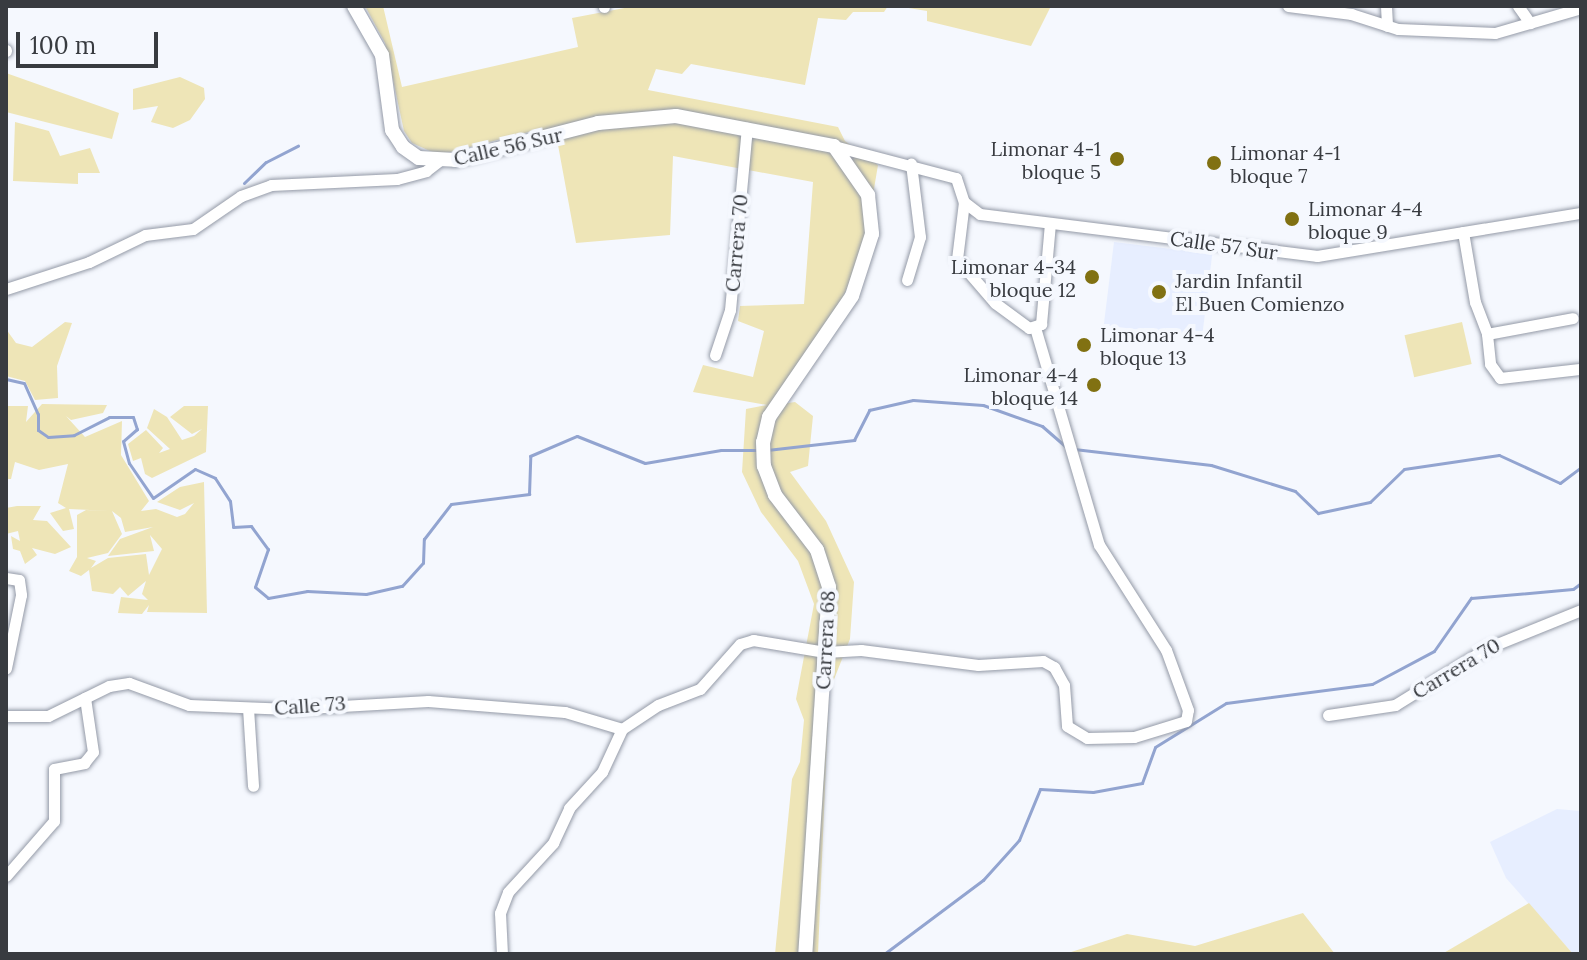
<!DOCTYPE html>
<style>
body{margin:0}
#map{position:relative;width:1587px;height:960px;overflow:hidden;background:#f5f8fe;font-family:Lora,serif}
div>[style]{position:absolute}
.built>*{inset:0;background:#e7eeff;transform-origin:0 0}
.green>*{inset:0;background:#eee5b7;transform-origin:0 0}
.stream>*{height:3px;margin:-1.5px;padding:0 1.5px;transform-origin:1.5px;border-radius:1.5px;background:#92a4d0}
.roads{filter:drop-shadow(0 0 2px #949aa7) drop-shadow(0 0 2px #949aa7)}
.minor>*{height:11px;margin:-5.5px;padding:0 5.5px;transform-origin:5.5px;border-radius:5.5px;background:#fff}
.tertiary>*{height:14px;margin:-7px;padding:0 7px;transform-origin:7px;border-radius:7px;background:#fff}
.dots>*{width:22px;height:22px;translate:-50% -50%;box-sizing:border-box;border:4px solid #f5f8fe;border-radius:50%}
span{translate:-50% -50%;white-space:nowrap;text-align:center;line-height:1.15;-webkit-text-stroke:8px #f5f8fe;paint-order:stroke}
.street-label{font-size:20px;color:#383b40}
.poi-label{font-size:20px;color:#383b40}
.right{translate:-100% -50%;text-align:right}
.left{translate:0 -50%;text-align:left}
.frame{position:absolute;inset:0;border:8px solid #383b40;pointer-events:none}
.scale{position:absolute;left:16px;top:32px;width:142px;height:36px;box-sizing:border-box;border:4px solid #383b40;border-top:0;padding-left:10px;font-size:24px;line-height:28px;white-space:nowrap;color:#383b40;-webkit-text-stroke:6px #f5f8fe;paint-order:stroke}
</style>
<div id="map">
<div class="built">
<div style="left:1114px;top:242px;width:99px;height:84px;rotate:7deg"></div>
<div style="clip-path:polygon(1557px 809px,1581px 811px,1581px 954px,1573px 954px,1506px 878px,1490px 842px)"></div>
</div>
<div class="green">
<div style="clip-path:polygon(365px 6px,383px 6px,402px 87px,578px 47px,572px 18px,635px 6px,888px 6px,884px 12px,853px 12px,846px 20px,818px 18px,805px 85px,691px 64px,682px 74px,656px 69px,648px 90px,838px 127px,845px 141px,878px 165px,864px 248px,834px 319px,775px 405px,795px 402px,813px 416px,808px 466px,790px 472px,826px 521px,854px 582px,850px 639px,829px 692px,818px 954px,775px 954px,792px 779px,800px 762px,804px 720px,796px 699px,814px 604px,798px 561px,761px 512px,742px 472px,746px 409px,767px 405px,693px 392px,703px 365px,753px 377px,764px 331px,738px 321px,740px 306px,804px 304px,813px 182px,673px 156px,670px 235px,576px 243px,558px 145px,529px 132px,439px 155px,412px 143px,404px 131px,385px 43px)"></div>
<div style="clip-path:polygon(896px 6px,1051px 6px,1031px 46px,927px 21px,927px 11px)"></div>
<div style="clip-path:polygon(6px 73px,119px 113px,112px 139px,6px 112px)"></div>
<div style="clip-path:polygon(180px 77px,204px 88px,205px 99px,190px 120px,173px 128px,151px 122px,158px 106px,133px 110px,133px 89px)"></div>
<div style="clip-path:polygon(15px 122px,49px 131px,60px 156px,90px 148px,100px 173px,78px 173px,78px 184px,13px 181px)"></div>
<div style="clip-path:polygon(65px 322px,72px 323px,57px 366px,58px 398px,35px 400px,25px 381px,6px 376px,6px 329px,16px 343px,32px 347px)"></div>
<div style="left:1462px;top:322px;width:43px;height:59px;rotate:77deg"></div>
<div style="clip-path:polygon(evenodd,42px 404px,107px 405px,103px 413px,71px 420px,66px 416px,85px 437px,122px 421px,121px 455px,149px 501px,141px 511px,156px 509px,177px 517px,185px 514px,194px 503px,180px 510px,157px 502px,180px 487px,204px 482px,207px 613px,147px 612px,149px 605px,142px 614px,118px 613px,121px 597px,148px 600px,142px 594px,146px 581px,128px 596px,120px 587px,113px 594px,92px 591px,89px 570px,81px 576px,69px 571px,77px 557px,77px 515px,86px 510px,111px 511px,69px 509px,74px 529px,63px 531px,50px 513px,66px 508px,58px 503px,68px 464px,39px 470px,15px 462px,11px 479px,6px 479px,6px 406px,28px 406px,26px 422px,42px 404px,112px 511px,121px 518px,125px 532px,153px 527px,120px 539px,108px 556px,154px 551px,150px 535px,162px 549px,149px 575px,146px 554px,108px 558px,91px 568px,96px 561px,87px 558px,108px 553px,122px 534px,112px 511px)"></div>
<div style="clip-path:polygon(184px 406px,208px 406px,206px 452px,152px 478px,145px 474px,141px 458px,133px 461px,128px 444px,146px 430px,163px 448px,159px 453px,170px 449px,147px 428px,154px 409px,167px 417px,182px 440px,194px 436px,202px 429px,192px 434px,170px 417px)"></div>
<div style="clip-path:polygon(17px 506px,41px 506px,33px 520px,47px 521px,71px 547px,55px 554px,32px 548px,37px 555px,25px 564px,20px 551px,13px 549px,11px 536px,20px 541px,18px 531px,6px 534px,6px 508px)"></div>
<div style="clip-path:polygon(1529px 903px,1573px 954px,1442px 954px)"></div>
<div style="clip-path:polygon(1303px 913px,1335px 954px,1065px 954px,1127px 934px,1195px 946px)"></div>
</div>
<div class="stream">
<div style="left:244px;top:183px;width:30px;rotate:-44deg"></div>
<div style="left:266px;top:162px;width:36px;rotate:-27deg"></div>
<div style="left:6px;top:379px;width:18px;rotate:13deg"></div>
<div style="left:24px;top:383px;width:34px;rotate:66deg"></div>
<div style="left:38px;top:414px;width:16px;rotate:90deg"></div>
<div style="left:38px;top:430px;width:12px;rotate:35deg"></div>
<div style="left:48px;top:437px;width:26px;rotate:-4deg"></div>
<div style="left:74px;top:435px;width:39px;rotate:-27deg"></div>
<div style="left:109px;top:417px;width:24px"></div>
<div style="left:133px;top:417px;width:13px;rotate:72deg"></div>
<div style="left:137px;top:429px;width:18px;rotate:139deg"></div>
<div style="left:123px;top:441px;width:23px;rotate:75deg"></div>
<div style="left:129px;top:463px;width:42px;rotate:55.6deg"></div>
<div style="left:153px;top:498px;width:51px;rotate:-34.6deg"></div>
<div style="left:195px;top:469px;width:22px;rotate:24deg"></div>
<div style="left:215px;top:478px;width:27px;rotate:57deg"></div>
<div style="left:230px;top:501px;width:26px;rotate:83deg"></div>
<div style="left:233px;top:527px;width:18px;rotate:-3deg"></div>
<div style="left:251px;top:526px;width:29px;rotate:54deg"></div>
<div style="left:268px;top:549px;width:40px;rotate:108.9deg"></div>
<div style="left:255px;top:587px;width:17px;rotate:40deg"></div>
<div style="left:268px;top:598px;width:40px;rotate:-10deg"></div>
<div style="left:307px;top:591px;width:59px;rotate:2.9deg"></div>
<div style="left:366px;top:594px;width:37px;rotate:-13deg"></div>
<div style="left:402px;top:586px;width:31px;rotate:-48deg"></div>
<div style="left:423px;top:563px;width:24px;rotate:-88deg"></div>
<div style="left:424px;top:539px;width:44px;rotate:-52.4deg"></div>
<div style="left:451px;top:504px;width:79px;rotate:-7.3deg"></div>
<div style="left:529px;top:494px;width:38px;rotate:-88deg"></div>
<div style="left:530px;top:456px;width:51px;rotate:-23.1deg"></div>
<div style="left:577px;top:436px;width:73px;rotate:21.7deg"></div>
<div style="left:645px;top:463px;width:77px;rotate:-9.7deg"></div>
<div style="left:721px;top:450px;width:39px"></div>
<div style="left:1074px;top:449px;width:138px;rotate:6.7deg"></div>
<div style="left:1211px;top:465px;width:88px;rotate:17.2deg"></div>
<div style="left:1295px;top:491px;width:32px;rotate:44deg"></div>
<div style="left:1318px;top:513px;width:53px;rotate:-11.9deg"></div>
<div style="left:1370px;top:502px;width:47px;rotate:-44.1deg"></div>
<div style="left:1404px;top:469px;width:96px;rotate:-8.4deg"></div>
<div style="left:1499px;top:455px;width:67px;rotate:24.7deg"></div>
<div style="left:1560px;top:483px;width:26px;rotate:-37deg"></div>
<div style="left:767px;top:450px;width:88px;rotate:-6.6deg"></div>
<div style="left:854px;top:440px;width:34px;rotate:-63deg"></div>
<div style="left:869px;top:410px;width:45px;rotate:-12.8deg"></div>
<div style="left:913px;top:400px;width:70px;rotate:4.1deg"></div>
<div style="left:983px;top:405px;width:63px;rotate:19.6deg"></div>
<div style="left:1042px;top:426px;width:32px;rotate:41deg"></div>
<div style="left:884px;top:954px;width:124px;rotate:-36.8deg"></div>
<div style="left:983px;top:880px;width:54px;rotate:-48deg"></div>
<div style="left:1019px;top:840px;width:55px;rotate:-67.6deg"></div>
<div style="left:1040px;top:789px;width:53px;rotate:3.2deg"></div>
<div style="left:1093px;top:792px;width:50px;rotate:-10.4deg"></div>
<div style="left:1142px;top:783px;width:38px;rotate:-70deg"></div>
<div style="left:1155px;top:747px;width:84px;rotate:-31.8deg"></div>
<div style="left:1226px;top:703px;width:147px;rotate:-7.4deg"></div>
<div style="left:1372px;top:684px;width:70px;rotate:-28deg"></div>
<div style="left:1434px;top:651px;width:65px;rotate:-55.1deg"></div>
<div style="left:1471px;top:598px;width:102px;rotate:-5deg"></div>
<div style="left:1573px;top:589px;width:10px;rotate:-37deg"></div>
</div>
<div class="roads">
<div class="minor">
<div style="left:604px;top:6px;width:1px;rotate:90deg"></div>
<div style="left:1288px;top:6px;width:64px;rotate:7.2deg"></div>
<div style="left:1351px;top:14px;width:49px;rotate:17.7deg"></div>
<div style="left:1398px;top:29px;width:97px;rotate:2.4deg"></div>
<div style="left:1495px;top:33px;width:90px;rotate:-16.2deg"></div>
<div style="left:1386px;top:6px;width:20px;rotate:87deg"></div>
<div style="left:1518px;top:6px;width:21px;rotate:55deg"></div>
<div style="left:6px;top:50px;width:1px;rotate:90deg"></div>
<div style="left:834px;top:146px;width:126px;rotate:14.7deg"></div>
<div style="left:956px;top:178px;width:25px;rotate:72deg"></div>
<div style="left:964px;top:202px;width:57px;rotate:97deg"></div>
<div style="left:957px;top:259px;width:58px;rotate:49.2deg"></div>
<div style="left:995px;top:303px;width:42px;rotate:36.3deg"></div>
<div style="left:1029px;top:328px;width:13px;rotate:-18deg"></div>
<div style="left:1041px;top:324px;width:101px;rotate:-84.9deg"></div>
<div style="left:964px;top:202px;width:20px;rotate:37deg"></div>
<div style="left:980px;top:214px;width:340px;rotate:7.1deg"></div>
<div style="left:1317px;top:256px;width:267px;rotate:-9.3deg"></div>
<div style="left:1463px;top:232px;width:71px;rotate:80.3deg"></div>
<div style="left:1475px;top:302px;width:34px;rotate:69deg"></div>
<div style="left:1487px;top:334px;width:87px;rotate:-10.5deg"></div>
<div style="left:907px;top:280px;width:45px;rotate:-73.2deg"></div>
<div style="left:920px;top:237px;width:74px;rotate:-97deg"></div>
<div style="left:6px;top:289px;width:87px;rotate:-18deg"></div>
<div style="left:89px;top:262px;width:62px;rotate:-25.7deg"></div>
<div style="left:145px;top:235px;width:48px;rotate:-7.1deg"></div>
<div style="left:193px;top:229px;width:58px;rotate:-34.5deg"></div>
<div style="left:241px;top:196px;width:32px;rotate:-20deg"></div>
<div style="left:271px;top:185px;width:126px;rotate:-2.7deg"></div>
<div style="left:397px;top:179px;width:30px;rotate:-15deg"></div>
<div style="left:426px;top:171px;width:16px;rotate:-38deg"></div>
<div style="left:1487px;top:334px;width:30px;rotate:84deg"></div>
<div style="left:1490px;top:364px;width:17px;rotate:54deg"></div>
<div style="left:1500px;top:378px;width:80px;rotate:-6.5deg"></div>
<div style="left:715px;top:355px;width:47px;rotate:-71.6deg"></div>
<div style="left:730px;top:310px;width:183px;rotate:-84.7deg"></div>
<div style="left:6px;top:578px;width:13px;rotate:9deg"></div>
<div style="left:19px;top:580px;width:15px;rotate:82deg"></div>
<div style="left:21px;top:595px;width:75px;rotate:101.6deg"></div>
<div style="left:248px;top:708px;width:78px;rotate:86.3deg"></div>
<div style="left:1328px;top:715px;width:68px;rotate:-8.5deg"></div>
<div style="left:1395px;top:705px;width:108px;rotate:-31.8deg"></div>
<div style="left:1487px;top:648px;width:101px;rotate:-22deg"></div>
<div style="left:6px;top:716px;width:42px"></div>
<div style="left:48px;top:716px;width:68px;rotate:-26.2deg"></div>
<div style="left:109px;top:686px;width:20px;rotate:-9deg"></div>
<div style="left:129px;top:683px;width:64px;rotate:20.1deg"></div>
<div style="left:189px;top:705px;width:101px;rotate:2.3deg"></div>
<div style="left:290px;top:709px;width:138px;rotate:-3.3deg"></div>
<div style="left:428px;top:701px;width:137px;rotate:4.6deg"></div>
<div style="left:565px;top:712px;width:59px;rotate:16.6deg"></div>
<div style="left:622px;top:729px;width:43px;rotate:-33.7deg"></div>
<div style="left:658px;top:705px;width:45px;rotate:-20.9deg"></div>
<div style="left:700px;top:689px;width:60px;rotate:-48.4deg"></div>
<div style="left:740px;top:644px;width:14px;rotate:-17deg"></div>
<div style="left:753px;top:640px;width:73px;rotate:9.5deg"></div>
<div style="left:825px;top:652px;width:36px;rotate:-3deg"></div>
<div style="left:861px;top:650px;width:118px;rotate:7.3deg"></div>
<div style="left:978px;top:665px;width:65px;rotate:-3.5deg"></div>
<div style="left:1043px;top:661px;width:13px;rotate:29deg"></div>
<div style="left:1054px;top:667px;width:21px;rotate:61deg"></div>
<div style="left:1064px;top:685px;width:41px;rotate:85.8deg"></div>
<div style="left:1067px;top:726px;width:23px;rotate:31deg"></div>
<div style="left:1087px;top:738px;width:47px;rotate:-1.2deg"></div>
<div style="left:1134px;top:737px;width:54px;rotate:-17.1deg"></div>
<div style="left:1186px;top:721px;width:11px;rotate:-80deg"></div>
<div style="left:1188px;top:710px;width:64px;rotate:-110.1deg"></div>
<div style="left:1166px;top:650px;width:125px;rotate:-122.5deg"></div>
<div style="left:1099px;top:545px;width:226px;rotate:-106.4deg"></div>
<div style="left:6px;top:876px;width:73px;rotate:-48.9deg"></div>
<div style="left:54px;top:821px;width:52px;rotate:-90deg"></div>
<div style="left:54px;top:769px;width:31px;rotate:-11deg"></div>
<div style="left:84px;top:763px;width:14px;rotate:-51deg"></div>
<div style="left:93px;top:752px;width:55px;rotate:-98.4deg"></div>
<div style="left:502px;top:954px;width:41px;rotate:-92.8deg"></div>
<div style="left:500px;top:913px;width:22px;rotate:-69deg"></div>
<div style="left:508px;top:892px;width:67px;rotate:-47.4deg"></div>
<div style="left:553px;top:843px;width:38px;rotate:-65deg"></div>
<div style="left:569px;top:808px;width:49px;rotate:-47.5deg"></div>
<div style="left:602px;top:772px;width:47px;rotate:-65.1deg"></div>
</div>
<div class="tertiary">
<div style="left:354px;top:6px;width:56px;rotate:60.3deg"></div>
<div style="left:382px;top:55px;width:76px;rotate:82.4deg"></div>
<div style="left:392px;top:130px;width:20px;rotate:57deg"></div>
<div style="left:403px;top:147px;width:19px;rotate:35deg"></div>
<div style="left:419px;top:158px;width:36px;rotate:3deg"></div>
<div style="left:455px;top:160px;width:148px;rotate:-14.5deg"></div>
<div style="left:598px;top:123px;width:78px;rotate:-5.1deg"></div>
<div style="left:676px;top:116px;width:161px;rotate:10.8deg"></div>
<div style="left:834px;top:146px;width:60px;rotate:55.2deg"></div>
<div style="left:868px;top:195px;width:39px;rotate:84deg"></div>
<div style="left:872px;top:234px;width:65px;rotate:107.9deg"></div>
<div style="left:852px;top:296px;width:147px;rotate:124.4deg"></div>
<div style="left:769px;top:417px;width:26px;rotate:103deg"></div>
<div style="left:763px;top:442px;width:24px;rotate:88deg"></div>
<div style="left:764px;top:466px;width:31px;rotate:69deg"></div>
<div style="left:775px;top:495px;width:69px;rotate:52.6deg"></div>
<div style="left:817px;top:550px;width:39px;rotate:72deg"></div>
<div style="left:829px;top:587px;width:368px;rotate:93.7deg"></div>
</div>
</div>
<div class="dots">
<div style="left:1117px;top:159px;background:#817112"></div>
<div style="left:1214px;top:163px;background:#817112"></div>
<div style="left:1292px;top:219px;background:#817112"></div>
<div style="left:1092px;top:277px;background:#817112"></div>
<div style="left:1159px;top:292px;background:#817112"></div>
<div style="left:1084px;top:345px;background:#817112"></div>
<div style="left:1094px;top:385px;background:#817112"></div>
</div>
<div class="street-label">
<span style="left:508px;top:146px;rotate:-13deg">Calle 56 Sur</span>
<span style="left:736px;top:243px;rotate:-85deg">Carrera 70</span>
<span style="left:1224px;top:245px;rotate:8deg">Calle 57 Sur</span>
<span style="left:825px;top:640px;rotate:-87deg">Carrera 68</span>
<span style="left:1456px;top:668px;rotate:-31deg">Carrera 70</span>
<span style="left:310px;top:705px;rotate:-4deg">Calle 73</span>
</div>
<div class="poi-label">
<span class="right" style="left:1101px;top:160px">Limonar 4-1<br>bloque 5</span>
<span class="left" style="left:1230px;top:164px">Limonar 4-1<br>bloque 7</span>
<span class="left" style="left:1308px;top:220px">Limonar 4-4<br>bloque 9</span>
<span class="right" style="left:1076px;top:278px">Limonar 4-34<br>bloque 12</span>
<span class="left" style="left:1175px;top:292px">Jardin Infantil<br>El Buen Comienzo</span>
<span class="left" style="left:1100px;top:346px">Limonar 4-4<br>bloque 13</span>
<span class="right" style="left:1078px;top:386px">Limonar 4-4<br>bloque 14</span>
</div>
<div class="frame"></div>
<div class="scale">100 m</div>
</div>
